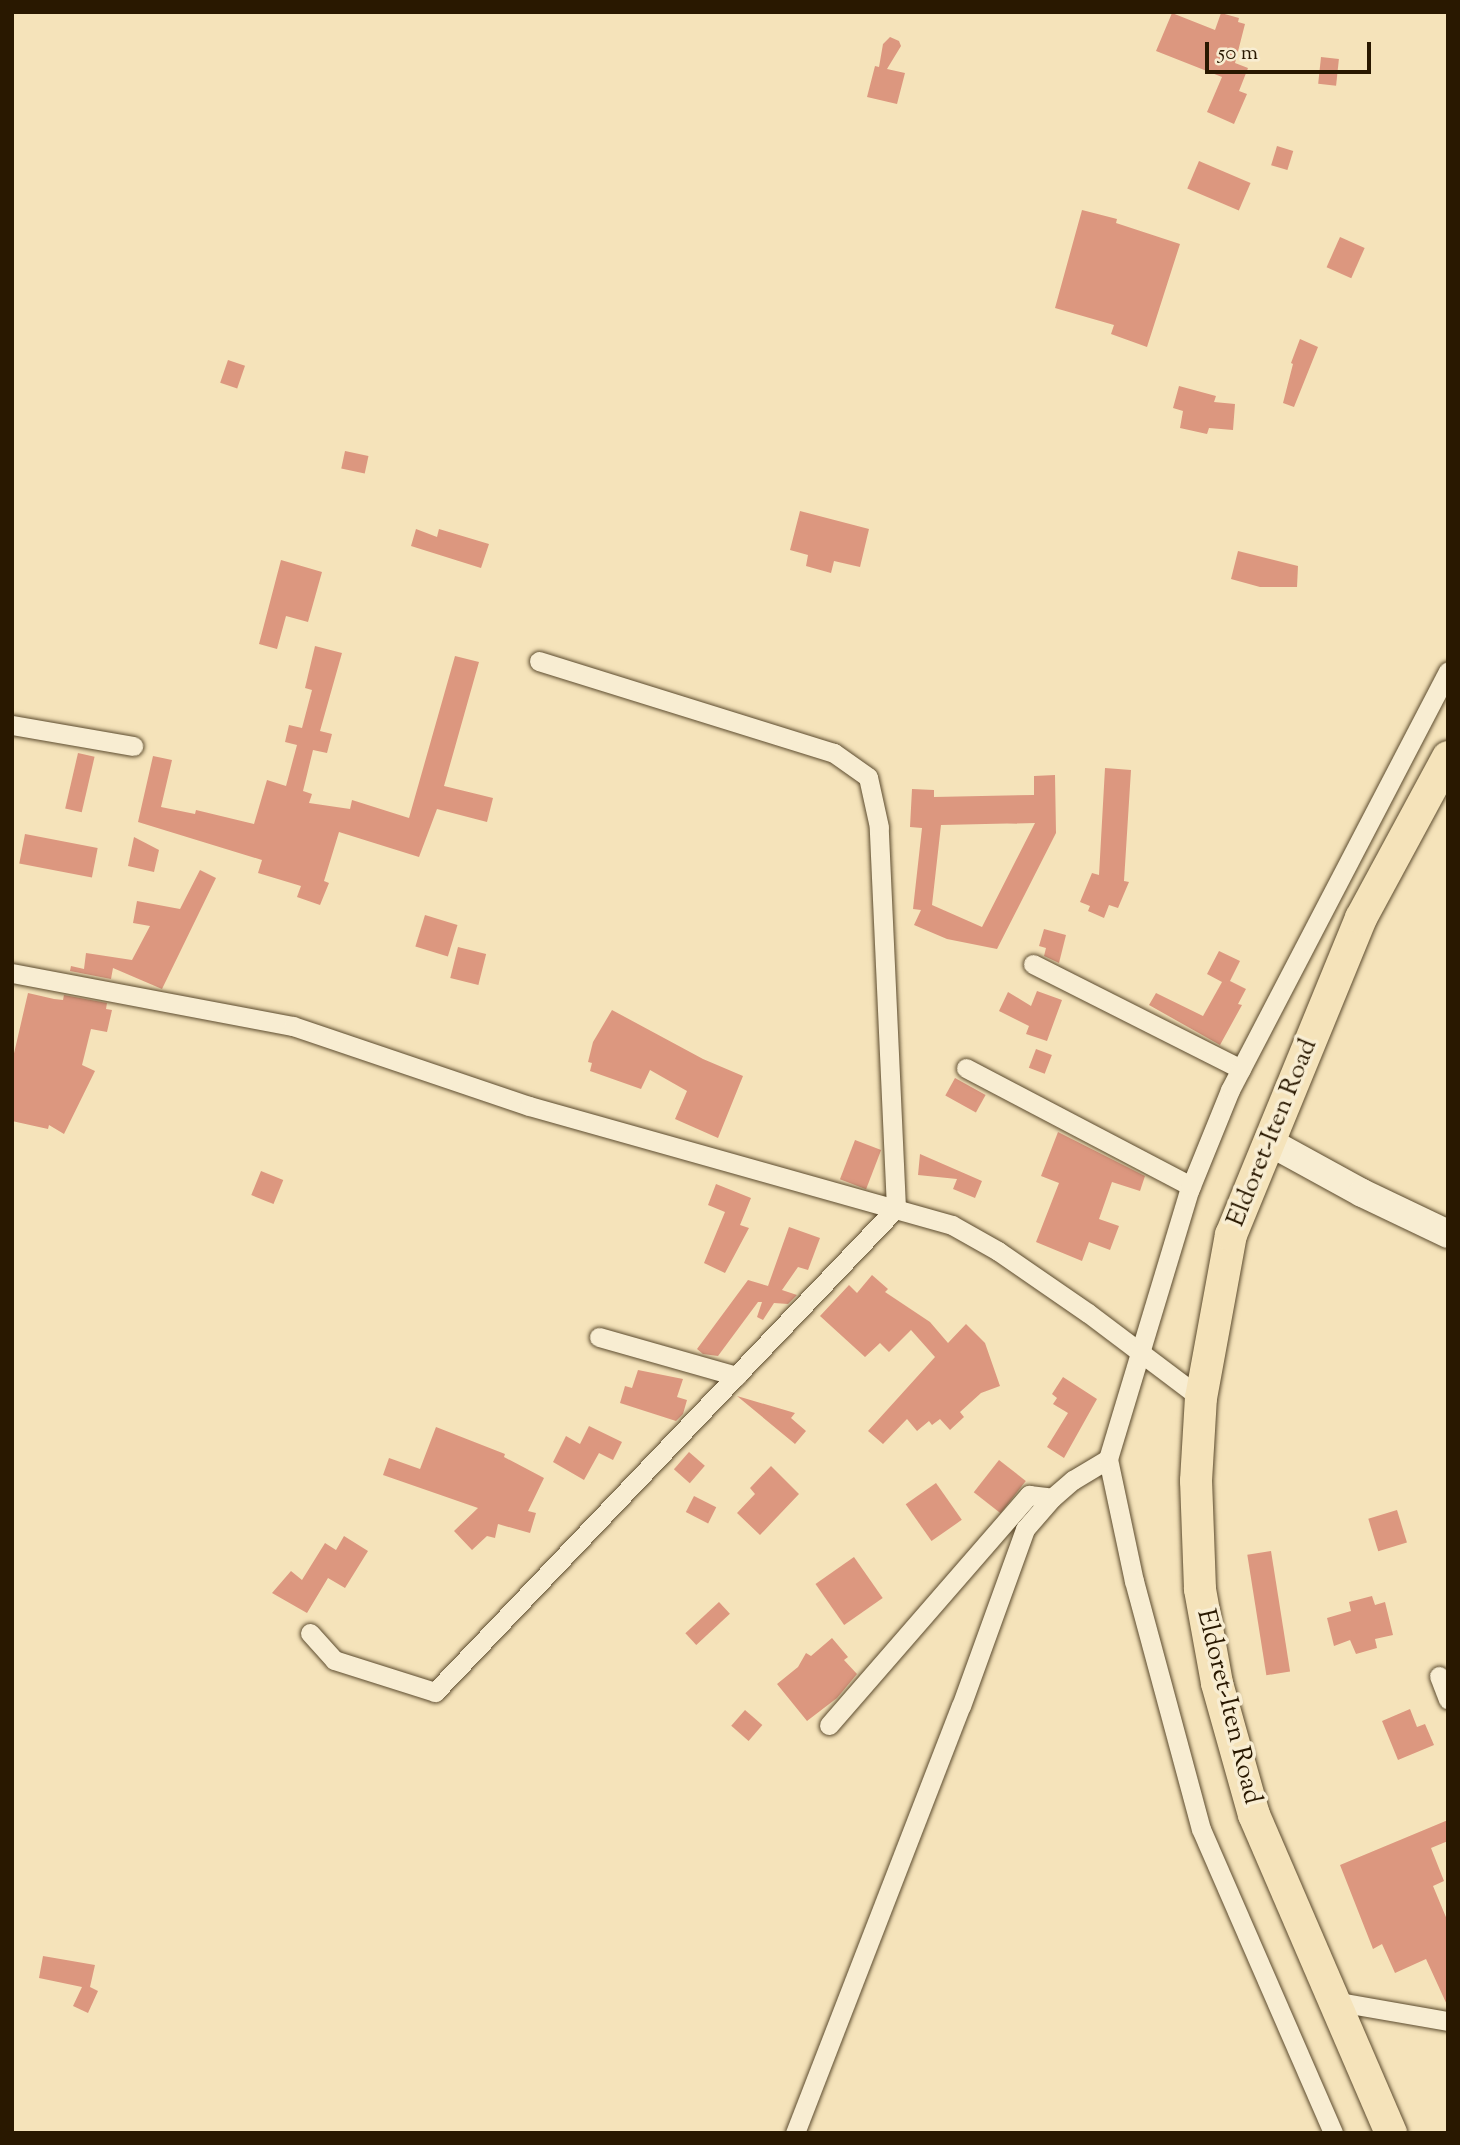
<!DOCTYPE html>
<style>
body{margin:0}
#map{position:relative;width:1460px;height:2145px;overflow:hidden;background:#f5e3ba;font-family:"Sorts Mill Goudy",serif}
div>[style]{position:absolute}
.building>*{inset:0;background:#dc977f;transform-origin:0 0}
.roads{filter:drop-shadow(0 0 2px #5c4b2e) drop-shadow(0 0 2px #5c4b2e)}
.street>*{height:19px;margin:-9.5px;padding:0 9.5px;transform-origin:9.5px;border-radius:9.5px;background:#f8edd2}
.secondary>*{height:28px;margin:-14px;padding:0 14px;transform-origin:14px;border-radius:14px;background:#f8edd2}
.primary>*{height:32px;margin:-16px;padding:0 16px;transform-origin:16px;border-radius:16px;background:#f5e3ba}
span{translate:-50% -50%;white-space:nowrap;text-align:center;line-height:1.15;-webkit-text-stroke:7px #f8edd2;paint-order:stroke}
.street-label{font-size:26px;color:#291800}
.frame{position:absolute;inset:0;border:14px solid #291800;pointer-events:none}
.scale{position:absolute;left:1205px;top:42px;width:166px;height:32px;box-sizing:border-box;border:4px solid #291800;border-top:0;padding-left:9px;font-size:21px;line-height:24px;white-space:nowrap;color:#291800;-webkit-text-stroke:5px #f8edd2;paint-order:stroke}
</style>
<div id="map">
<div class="building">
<div style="clip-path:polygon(1172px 13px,1215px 30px,1221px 13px,1239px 18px,1238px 22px,1245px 24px,1235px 63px,1248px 68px,1239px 91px,1247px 94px,1234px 124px,1207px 112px,1222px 77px,1156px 51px)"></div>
<div style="clip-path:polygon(890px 37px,899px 41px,901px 46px,887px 69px,905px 73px,897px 104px,867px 97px,875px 66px,879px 67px,883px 44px)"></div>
<div style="left:1321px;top:57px;width:18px;height:27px;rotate:6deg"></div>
<div style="left:1277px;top:146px;width:17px;height:20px;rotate:17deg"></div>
<div style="left:1199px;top:161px;width:56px;height:30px;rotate:23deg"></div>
<div style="clip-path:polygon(1082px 210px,1117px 219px,1116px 223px,1180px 244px,1147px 347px,1111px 334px,1114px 325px,1055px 308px)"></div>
<div style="left:1340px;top:237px;width:27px;height:33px;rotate:24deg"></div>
<div style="clip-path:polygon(1300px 339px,1318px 347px,1294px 407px,1283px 403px,1293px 364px,1291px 363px)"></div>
<div style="left:228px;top:360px;width:18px;height:24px;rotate:19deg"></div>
<div style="clip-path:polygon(1179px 386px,1216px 396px,1214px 402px,1235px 404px,1233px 430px,1209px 428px,1207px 434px,1180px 428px,1183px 411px,1173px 408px)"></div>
<div style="left:345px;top:451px;width:24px;height:18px;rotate:12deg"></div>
<div style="clip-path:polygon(800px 511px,869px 529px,860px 567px,834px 561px,831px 573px,806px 566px,808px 555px,790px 550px)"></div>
<div style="clip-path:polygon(416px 529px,437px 537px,439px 529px,489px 544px,481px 568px,411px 546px)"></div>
<div style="clip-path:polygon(1238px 551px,1298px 566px,1297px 587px,1260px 587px,1231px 579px)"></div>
<div style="clip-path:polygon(281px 560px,322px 572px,308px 622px,286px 616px,277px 649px,259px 644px)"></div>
<div style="clip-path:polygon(315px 646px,342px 653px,320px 731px,332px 734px,327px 753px,313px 750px,303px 791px,312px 794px,309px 803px,350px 809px,352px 800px,409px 818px,455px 656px,479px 662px,444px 786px,493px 798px,487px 822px,437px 809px,419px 857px,339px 832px,324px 881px,329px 883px,320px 905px,297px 897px,301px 886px,258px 873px,262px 860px,138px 822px,153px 756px,172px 760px,161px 807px,195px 814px,196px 810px,254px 824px,267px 780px,286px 786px,297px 745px,285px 742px,289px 725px,302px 728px,312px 690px,305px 688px)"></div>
<div style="left:78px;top:753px;width:17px;height:57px;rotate:13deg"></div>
<div style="clip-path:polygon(1105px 768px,1131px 770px,1124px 881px,1129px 882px,1118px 908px,1109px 905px,1104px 918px,1088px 911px,1090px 906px,1080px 902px,1092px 873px,1099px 875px)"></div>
<div style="clip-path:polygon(evenodd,1055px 775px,1056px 833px,997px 949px,947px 939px,914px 925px,921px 910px,913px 909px,922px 828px,910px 827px,912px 789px,934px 790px,934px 797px,1034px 795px,1034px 776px,1055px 775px,1035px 823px,982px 927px,932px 905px,941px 825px,1035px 823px)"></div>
<div style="left:25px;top:834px;width:74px;height:30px;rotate:11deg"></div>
<div style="clip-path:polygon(134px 837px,159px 850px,154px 872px,128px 866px)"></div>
<div style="clip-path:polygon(200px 870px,216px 878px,162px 989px,113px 968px,111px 979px,70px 971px,71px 966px,84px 969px,86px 953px,132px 960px,150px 926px,133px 923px,137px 901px,180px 909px)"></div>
<div style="left:425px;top:915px;width:34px;height:33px;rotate:17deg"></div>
<div style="clip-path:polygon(1044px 929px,1066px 935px,1059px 963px,1044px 956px,1046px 948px,1039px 946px)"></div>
<div style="left:458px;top:947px;width:29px;height:32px;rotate:14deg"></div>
<div style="clip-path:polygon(1219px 951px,1240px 961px,1230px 981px,1246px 989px,1238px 1004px,1242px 1005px,1220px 1045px,1149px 1005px,1156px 993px,1203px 1016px,1222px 982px,1207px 974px)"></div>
<div style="clip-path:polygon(1037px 991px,1062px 1000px,1047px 1041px,1026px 1034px,1029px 1026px,999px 1011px,1008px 992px,1031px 1006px)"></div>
<div style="clip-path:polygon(28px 993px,54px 999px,63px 1000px,64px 995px,107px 1003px,106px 1009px,112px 1010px,107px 1032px,91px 1029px,82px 1065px,95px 1071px,64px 1134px,49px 1125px,48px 1129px,12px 1121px,12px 1062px)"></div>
<div style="clip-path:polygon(612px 1010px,703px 1059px,743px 1076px,718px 1138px,675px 1119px,687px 1091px,650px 1070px,641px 1089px,590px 1071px,592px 1063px,588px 1062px,593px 1042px)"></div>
<div style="left:1036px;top:1049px;width:17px;height:20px;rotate:21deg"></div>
<div style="left:955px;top:1078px;width:35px;height:20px;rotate:29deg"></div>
<div style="clip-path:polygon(1058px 1132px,1145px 1176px,1140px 1191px,1112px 1182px,1099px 1219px,1119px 1226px,1110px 1250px,1089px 1242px,1082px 1261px,1036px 1242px,1059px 1183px,1041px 1176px)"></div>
<div style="left:855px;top:1140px;width:28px;height:42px;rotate:21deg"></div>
<div style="clip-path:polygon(920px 1154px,982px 1181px,975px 1198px,953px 1189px,957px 1179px,918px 1175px)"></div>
<div style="left:261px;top:1171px;width:24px;height:26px;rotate:22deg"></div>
<div style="clip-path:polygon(716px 1184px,751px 1198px,740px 1225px,749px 1228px,725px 1273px,704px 1263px,725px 1212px,708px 1205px)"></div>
<div style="clip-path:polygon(789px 1227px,820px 1238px,808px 1270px,798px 1267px,782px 1290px,797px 1295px,788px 1304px,774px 1303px,763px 1320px,757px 1317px,762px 1302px,758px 1302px,718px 1356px,703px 1354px,697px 1349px,748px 1280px,768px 1286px)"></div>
<div style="clip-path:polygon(872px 1275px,888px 1289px,885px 1292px,930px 1322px,948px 1343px,966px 1324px,985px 1343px,1000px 1386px,981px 1393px,960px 1412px,964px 1417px,950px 1430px,940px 1419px,932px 1425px,929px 1421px,917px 1431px,907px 1419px,883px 1444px,868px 1431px,935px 1357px,911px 1330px,889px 1352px,880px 1343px,865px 1357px,820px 1316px,849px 1285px,857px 1293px)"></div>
<div style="clip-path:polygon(638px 1370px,683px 1379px,677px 1397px,687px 1400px,683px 1414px,676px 1421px,620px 1403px,625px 1386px,632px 1388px)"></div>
<div style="clip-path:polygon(1063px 1377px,1097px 1399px,1064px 1458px,1047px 1447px,1068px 1413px,1053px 1404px,1057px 1398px,1052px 1394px)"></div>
<div style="clip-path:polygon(737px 1396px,795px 1413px,791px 1418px,806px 1431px,795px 1444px)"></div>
<div style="clip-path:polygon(589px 1426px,622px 1442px,613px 1460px,599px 1453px,584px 1480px,553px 1462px,566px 1436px,580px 1444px)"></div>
<div style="clip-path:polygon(436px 1427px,505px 1454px,504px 1457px,544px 1478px,528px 1511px,536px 1513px,530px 1533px,498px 1524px,495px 1538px,487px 1536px,472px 1550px,454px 1531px,478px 1508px,383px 1475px,389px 1458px,420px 1469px)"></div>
<div style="left:689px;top:1452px;width:21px;height:23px;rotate:41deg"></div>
<div style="left:999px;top:1460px;width:34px;height:41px;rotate:38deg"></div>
<div style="clip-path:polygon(771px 1466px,799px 1494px,760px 1535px,737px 1513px,755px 1494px,750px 1488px)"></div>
<div style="left:936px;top:1483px;width:45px;height:37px;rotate:55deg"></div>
<div style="left:694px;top:1496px;width:25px;height:18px;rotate:27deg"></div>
<div style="left:1397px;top:1510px;width:34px;height:30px;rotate:73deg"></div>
<div style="clip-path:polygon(344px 1536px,368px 1551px,345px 1588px,328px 1578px,307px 1613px,272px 1593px,291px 1571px,302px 1580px,325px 1543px,336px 1550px)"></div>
<div style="left:1271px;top:1551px;width:122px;height:24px;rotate:81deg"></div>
<div style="left:854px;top:1557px;width:50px;height:47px;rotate:55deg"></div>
<div style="clip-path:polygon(1372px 1596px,1375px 1605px,1385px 1602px,1393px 1635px,1375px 1639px,1377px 1648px,1356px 1654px,1350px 1640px,1334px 1646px,1327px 1618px,1351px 1611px,1349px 1602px)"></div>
<div style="left:719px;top:1602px;width:16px;height:46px;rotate:47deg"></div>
<div style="clip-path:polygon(832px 1638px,848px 1657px,844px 1660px,857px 1674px,837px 1698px,807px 1721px,777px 1684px,798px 1667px,806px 1653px,811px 1656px)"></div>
<div style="clip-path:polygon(1410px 1709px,1417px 1727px,1425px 1724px,1434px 1745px,1398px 1760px,1382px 1721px)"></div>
<div style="left:745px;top:1710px;width:23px;height:21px;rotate:41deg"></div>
<div style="clip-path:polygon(1448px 1820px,1448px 1841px,1431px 1848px,1444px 1881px,1433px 1886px,1448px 1922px,1448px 2007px,1426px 1959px,1395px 1973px,1382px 1944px,1373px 1949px,1340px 1865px)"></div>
<div style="clip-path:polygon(43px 1956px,95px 1965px,90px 1987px,98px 1991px,88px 2013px,73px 2006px,82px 1987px,39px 1978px)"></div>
</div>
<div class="roads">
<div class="street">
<div style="left:12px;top:725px;width:123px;rotate:9.8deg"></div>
<div style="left:1033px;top:964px;width:233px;rotate:26.8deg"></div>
<div style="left:12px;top:973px;width:286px;rotate:10.7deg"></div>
<div style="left:293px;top:1026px;width:249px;rotate:18.7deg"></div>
<div style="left:529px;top:1106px;width:439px;rotate:15.7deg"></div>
<div style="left:952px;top:1225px;width:53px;rotate:29.5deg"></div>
<div style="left:998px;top:1251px;width:109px;rotate:34.6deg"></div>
<div style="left:1088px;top:1313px;width:141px;rotate:37deg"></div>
<div style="left:966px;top:1068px;width:254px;rotate:27.7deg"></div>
<div style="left:599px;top:1337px;width:143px;rotate:15.8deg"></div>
<div style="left:1108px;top:1459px;width:125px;rotate:78deg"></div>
<div style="left:1134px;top:1581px;width:257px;rotate:74.9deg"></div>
<div style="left:1201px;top:1829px;width:331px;rotate:66.5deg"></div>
<div style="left:310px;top:1633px;width:36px;rotate:48deg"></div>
<div style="left:334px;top:1660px;width:106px;rotate:17.6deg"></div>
<div style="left:435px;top:1692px;width:668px;rotate:-46.39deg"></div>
<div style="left:896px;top:1208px;width:381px;rotate:-92.6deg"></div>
<div style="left:879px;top:827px;width:51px;rotate:-102.4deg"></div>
<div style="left:868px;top:777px;width:42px;rotate:-144.8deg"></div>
<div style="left:834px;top:753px;width:309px;rotate:-162.7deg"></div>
<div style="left:1439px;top:1676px;width:25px;rotate:69deg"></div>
<div style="left:829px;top:1725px;width:305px;rotate:-49deg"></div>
<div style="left:1029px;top:1495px;width:23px;rotate:7deg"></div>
<div style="left:1333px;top:2001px;width:117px;rotate:9.9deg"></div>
<div style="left:795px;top:2133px;width:458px;rotate:-68.8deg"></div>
<div style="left:961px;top:1706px;width:188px;rotate:-70.1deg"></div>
<div style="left:1025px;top:1529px;width:41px;rotate:-48.9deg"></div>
<div style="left:1052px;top:1498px;width:28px;rotate:-41deg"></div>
<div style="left:1073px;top:1480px;width:41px;rotate:-31deg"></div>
<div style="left:1108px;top:1459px;width:280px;rotate:-73.2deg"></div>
<div style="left:1189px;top:1191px;width:109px;rotate:-67.9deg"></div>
<div style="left:1230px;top:1090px;width:472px;rotate:-62.5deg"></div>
</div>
<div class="secondary">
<div style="left:1271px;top:1143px;width:104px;rotate:28.8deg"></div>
<div style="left:1362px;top:1193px;width:95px;rotate:25.5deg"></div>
</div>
<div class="primary">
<div style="left:1391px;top:2133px;width:346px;rotate:-113.3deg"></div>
<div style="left:1254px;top:1815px;width:137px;rotate:-105.7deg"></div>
<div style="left:1217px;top:1683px;width:96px;rotate:-100.3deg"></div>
<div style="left:1200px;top:1589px;width:108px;rotate:-92.1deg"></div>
<div style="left:1196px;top:1481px;width:83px;rotate:-86.6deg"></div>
<div style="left:1201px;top:1398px;width:166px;rotate:-79.6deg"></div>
<div style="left:1231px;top:1235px;width:343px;rotate:-67.7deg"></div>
<div style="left:1361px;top:918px;width:183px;rotate:-61.6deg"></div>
</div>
</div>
<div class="street-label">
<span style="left:1273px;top:1133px;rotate:-68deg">Eldoret-Iten Road</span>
<span style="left:1228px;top:1707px;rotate:76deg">Eldoret-Iten Road</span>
</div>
<div class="frame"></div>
<div class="scale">50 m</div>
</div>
